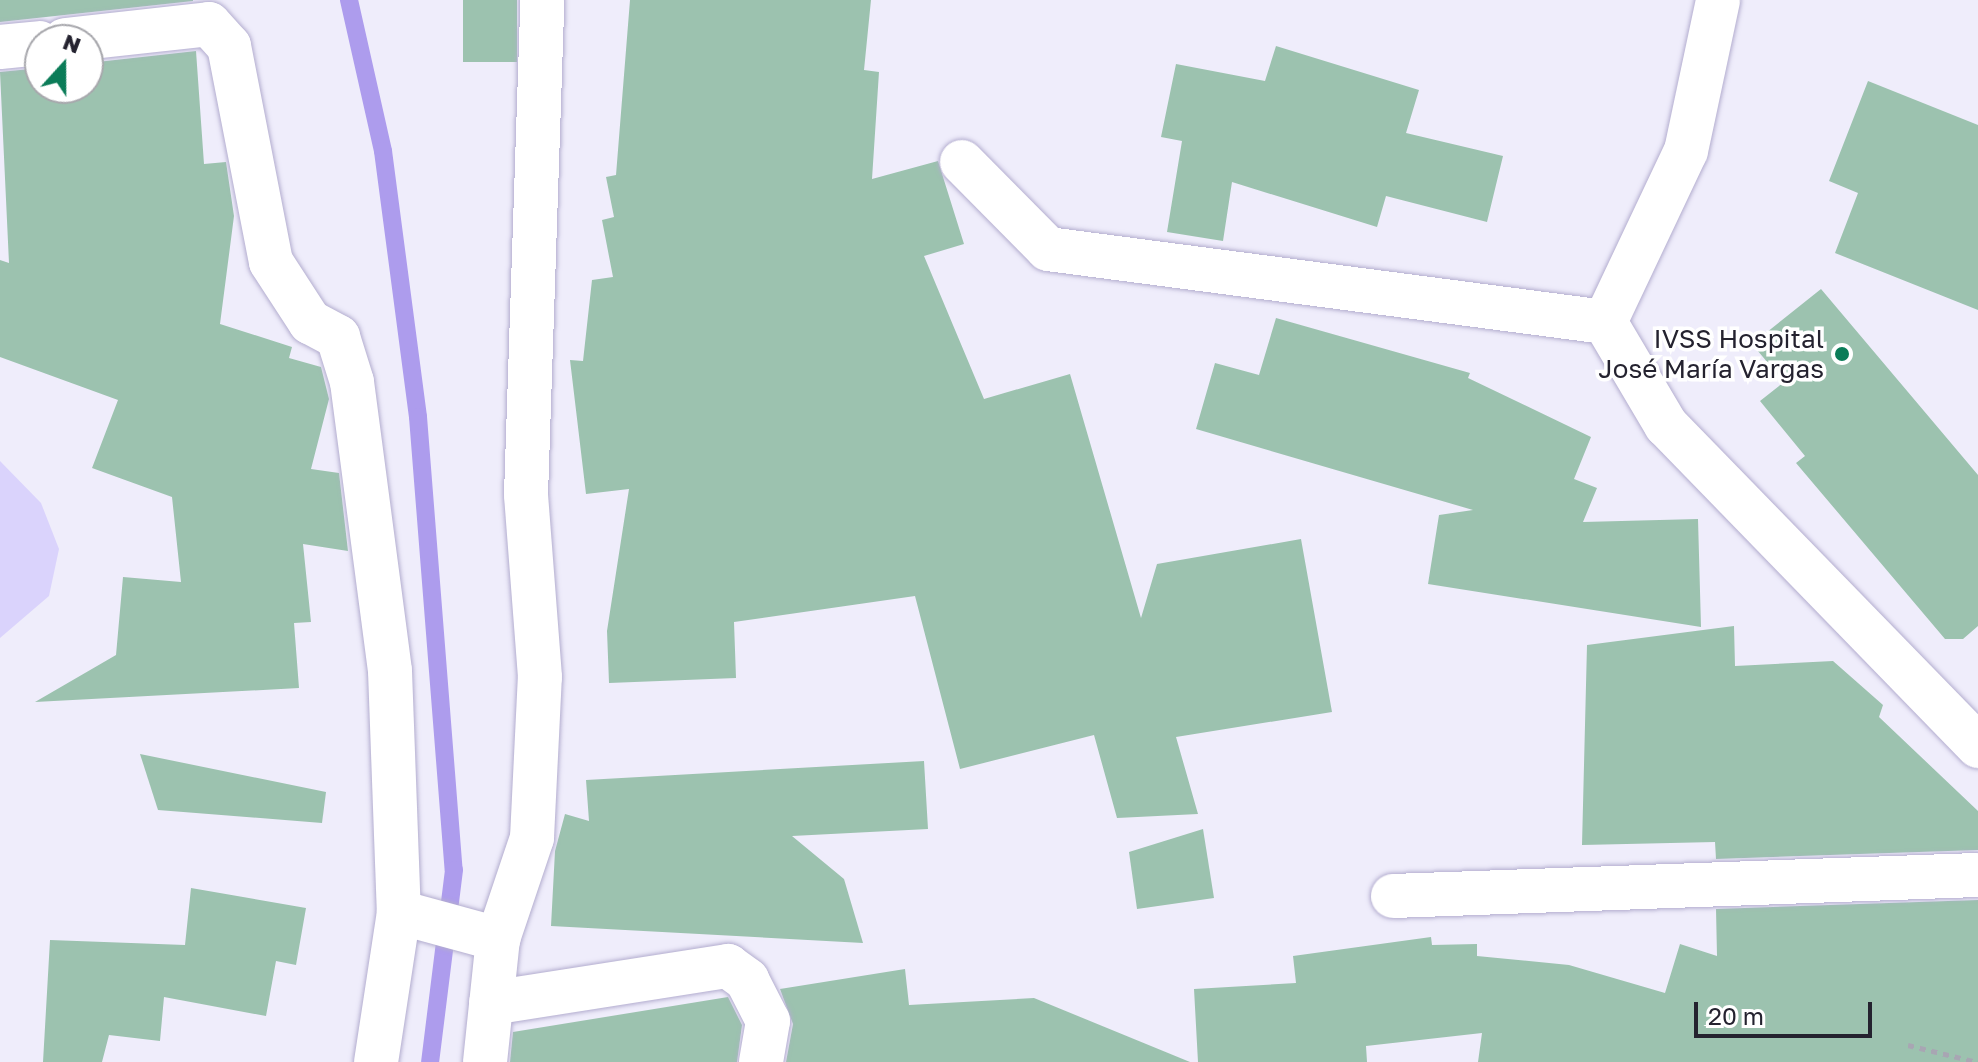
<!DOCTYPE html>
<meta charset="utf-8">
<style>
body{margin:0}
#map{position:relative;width:1978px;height:1062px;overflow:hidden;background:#efedfb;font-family:"Golos Text",sans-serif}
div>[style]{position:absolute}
.green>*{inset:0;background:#dad3fc}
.stream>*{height:18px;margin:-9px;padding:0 9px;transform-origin:9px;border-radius:9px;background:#ad9ced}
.building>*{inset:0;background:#9cc2af;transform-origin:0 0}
.path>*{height:5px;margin-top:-2.5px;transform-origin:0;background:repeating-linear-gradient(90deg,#a8a6b3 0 6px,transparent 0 12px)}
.roads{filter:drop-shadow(0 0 2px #b3adcf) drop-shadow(0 0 2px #b3adcf)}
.minor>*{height:44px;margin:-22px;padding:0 22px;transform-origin:22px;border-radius:22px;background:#fff}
.dots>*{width:22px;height:22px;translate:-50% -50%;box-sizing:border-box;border:4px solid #fff;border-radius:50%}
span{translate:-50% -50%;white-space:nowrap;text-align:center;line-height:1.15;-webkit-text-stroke:7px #fff;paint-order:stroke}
.poi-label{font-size:26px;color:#24222f}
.right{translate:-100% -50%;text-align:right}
.north{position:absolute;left:24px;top:24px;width:80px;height:80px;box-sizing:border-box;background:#fff;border:2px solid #a7a7ac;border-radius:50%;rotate:21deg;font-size:22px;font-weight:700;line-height:32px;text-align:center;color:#24222f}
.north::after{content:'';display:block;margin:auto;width:28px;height:36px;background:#0b7c58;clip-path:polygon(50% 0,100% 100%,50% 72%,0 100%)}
.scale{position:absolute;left:1694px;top:1002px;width:178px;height:36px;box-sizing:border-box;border:4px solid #24222f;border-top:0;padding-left:10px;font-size:24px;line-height:28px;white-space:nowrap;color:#24222f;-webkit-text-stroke:6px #fff;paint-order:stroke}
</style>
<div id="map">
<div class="green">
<div style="clip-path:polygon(0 461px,41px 503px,59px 549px,49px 596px,0 638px)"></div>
</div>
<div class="stream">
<div style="left:349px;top:0;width:155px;rotate:77.3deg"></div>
<div style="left:383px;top:151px;width:268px;rotate:82.5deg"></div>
<div style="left:418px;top:417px;width:454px;rotate:85.5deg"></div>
<div style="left:454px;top:870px;width:193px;rotate:97.1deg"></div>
</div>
<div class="building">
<div style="clip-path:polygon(0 0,193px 0,193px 1px,0 22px)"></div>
<div style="left:463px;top:0;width:54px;height:62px"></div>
<div style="clip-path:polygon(630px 0,871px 0,864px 70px,879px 72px,872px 179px,938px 161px,964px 244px,924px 256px,984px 399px,1070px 374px,1141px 618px,1157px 564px,1301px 539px,1332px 712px,1176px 737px,1198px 814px,1117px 818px,1094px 735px,960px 769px,915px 596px,734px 622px,736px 678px,609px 683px,607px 631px,629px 489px,586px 494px,570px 360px,583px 361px,592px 280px,613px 277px,602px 220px,614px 217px,606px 177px,616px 175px)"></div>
<div style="clip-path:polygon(1276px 46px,1419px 90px,1406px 133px,1503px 156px,1487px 222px,1386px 196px,1377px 227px,1232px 182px,1223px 241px,1167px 232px,1182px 141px,1161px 137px,1176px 64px,1265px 81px)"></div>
<div style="clip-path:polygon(196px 51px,204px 164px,226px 162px,234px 216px,220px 324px,292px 347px,289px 358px,321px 367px,329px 399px,311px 469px,339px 473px,348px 551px,303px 544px,311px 622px,294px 623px,299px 688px,35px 702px,116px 655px,123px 577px,181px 582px,172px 497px,92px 468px,118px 400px,0 357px,0 260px,9px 263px,0 72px,40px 68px,40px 88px,88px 88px,88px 63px)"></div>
<div style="clip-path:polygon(1868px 81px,1978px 125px,1978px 310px,1835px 253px,1858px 193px,1829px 181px)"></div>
<div style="clip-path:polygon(1821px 289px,1978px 475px,1978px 626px,1963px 639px,1945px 639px,1796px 463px,1805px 456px,1760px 401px,1784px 382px,1752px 344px)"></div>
<div style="clip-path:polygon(1276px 318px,1470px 373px,1468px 378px,1591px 437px,1574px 479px,1597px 488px,1583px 522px,1698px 519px,1701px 627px,1428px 584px,1439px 515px,1473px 510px,1196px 429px,1215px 363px,1259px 375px)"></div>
<div style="clip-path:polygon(1734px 626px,1735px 666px,1833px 661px,1883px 705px,1879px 717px,1978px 811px,1978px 850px,1716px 859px,1715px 842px,1582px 845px,1587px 645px)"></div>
<div style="clip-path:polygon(140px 754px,326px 792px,322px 823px,158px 810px)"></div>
<div style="clip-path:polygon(924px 761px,928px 829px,792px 836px,844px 879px,863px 943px,551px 926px,555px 851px,565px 814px,589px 821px,586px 780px)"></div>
<div style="clip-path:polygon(1203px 829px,1214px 898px,1137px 909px,1129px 852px)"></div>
<div style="clip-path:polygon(191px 888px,306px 908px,296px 965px,276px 961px,266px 1016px,164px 997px,160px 1041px,109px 1035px,102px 1062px,43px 1062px,50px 940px,185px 945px)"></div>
<div style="clip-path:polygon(1978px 900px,1978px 1062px,1478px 1062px,1482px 1033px,1366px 1046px,1367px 1062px,1198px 1062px,1194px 989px,1296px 983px,1293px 956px,1431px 937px,1432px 945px,1477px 944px,1477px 956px,1569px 965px,1665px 993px,1680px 944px,1717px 956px,1716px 909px)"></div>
<div style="clip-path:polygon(905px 969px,909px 1005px,1034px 998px,1190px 1062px,786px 1062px,793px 1024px,780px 989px)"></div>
<div style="clip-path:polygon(728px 997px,742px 1025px,737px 1062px,510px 1062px,513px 1032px)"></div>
</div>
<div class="path">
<div style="left:1908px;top:1045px;width:71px;rotate:13.8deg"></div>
</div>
<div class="roads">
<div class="minor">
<div style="left:65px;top:40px;width:145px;rotate:-6.3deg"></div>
<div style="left:209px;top:24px;width:30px;rotate:48deg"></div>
<div style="left:229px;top:46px;width:220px;rotate:79deg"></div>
<div style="left:271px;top:262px;width:72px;rotate:57deg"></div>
<div style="left:310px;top:322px;width:32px;rotate:28deg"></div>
<div style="left:338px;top:337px;width:47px;rotate:72.7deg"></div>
<div style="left:352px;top:382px;width:291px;rotate:82.5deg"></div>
<div style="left:390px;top:671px;width:241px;rotate:87.9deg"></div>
<div style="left:399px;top:912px;width:152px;rotate:98.7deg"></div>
<div style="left:0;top:47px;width:40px;rotate:-5.7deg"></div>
<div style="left:962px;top:162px;width:122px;rotate:45.3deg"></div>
<div style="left:1048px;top:249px;width:562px;rotate:7.47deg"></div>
<div style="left:1605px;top:322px;width:120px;rotate:59.4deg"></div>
<div style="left:1666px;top:425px;width:448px;rotate:45.8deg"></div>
<div style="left:1605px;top:322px;width:189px;rotate:-64.7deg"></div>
<div style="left:1686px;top:151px;width:154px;rotate:-78deg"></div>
<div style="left:1393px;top:896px;width:585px;rotate:-2.06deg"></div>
<div style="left:399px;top:912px;width:103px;rotate:15.3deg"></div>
<div style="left:491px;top:1003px;width:240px;rotate:-8.9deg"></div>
<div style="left:728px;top:966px;width:24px;rotate:36deg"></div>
<div style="left:747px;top:980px;width:46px;rotate:62.9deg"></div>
<div style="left:768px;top:1021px;width:42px;rotate:99.7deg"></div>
<div style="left:485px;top:1062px;width:124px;rotate:-84deg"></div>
<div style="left:498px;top:939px;width:107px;rotate:-71.4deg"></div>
<div style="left:532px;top:838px;width:161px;rotate:-87.2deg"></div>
<div style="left:540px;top:677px;width:183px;rotate:-94.4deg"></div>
<div style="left:526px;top:495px;width:495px;rotate:-88.1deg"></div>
</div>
</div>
<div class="dots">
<div style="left:1842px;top:354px;background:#0b7c58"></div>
</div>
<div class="poi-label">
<span class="right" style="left:1824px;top:354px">IVSS Hospital<br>José María Vargas</span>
</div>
<div class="north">N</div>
<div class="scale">20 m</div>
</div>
